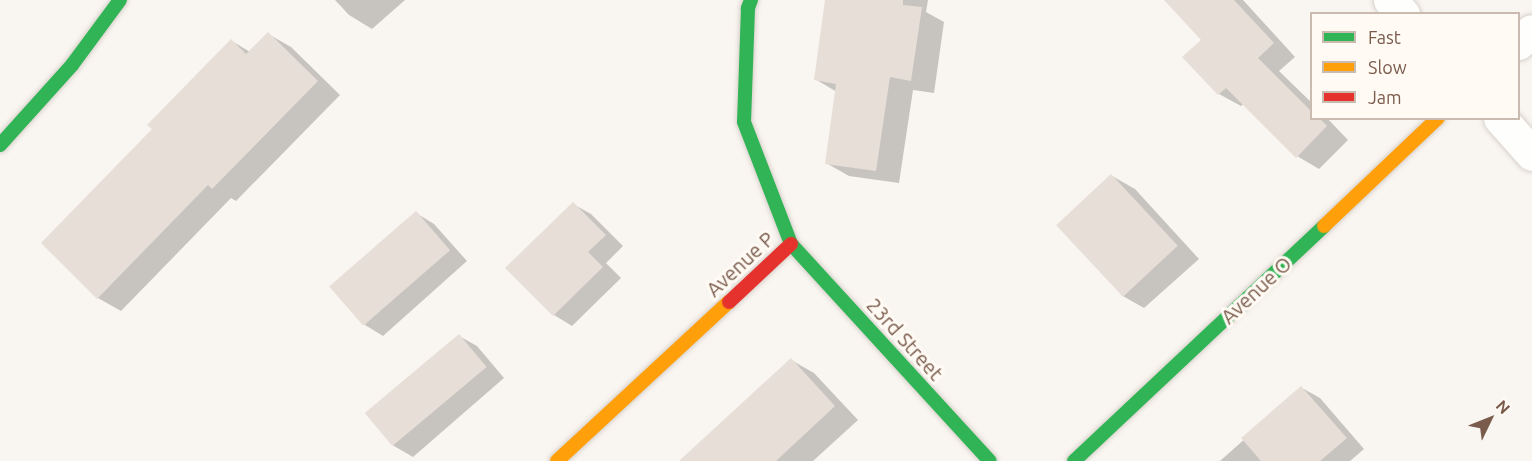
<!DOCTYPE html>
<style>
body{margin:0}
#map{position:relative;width:1532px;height:461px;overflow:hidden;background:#f9f5f0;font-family:Ubuntu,sans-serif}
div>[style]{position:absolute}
.shadow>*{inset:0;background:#0003}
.building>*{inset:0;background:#e6ded7;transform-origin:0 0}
.roads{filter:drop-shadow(0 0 2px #d7d1cb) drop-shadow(0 0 2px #d7d1cb)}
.street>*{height:33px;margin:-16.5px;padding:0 16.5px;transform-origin:16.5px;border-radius:16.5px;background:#fefefd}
.fast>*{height:14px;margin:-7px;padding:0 7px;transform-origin:7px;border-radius:7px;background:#30b455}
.slow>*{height:14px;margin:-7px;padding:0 7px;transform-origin:7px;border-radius:7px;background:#ff9f0a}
.jam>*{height:14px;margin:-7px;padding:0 7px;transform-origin:7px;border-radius:7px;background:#e5322d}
span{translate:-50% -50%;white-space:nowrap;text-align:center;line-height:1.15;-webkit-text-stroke:6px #fffaf3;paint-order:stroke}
.street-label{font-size:20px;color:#7a5c4d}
.legend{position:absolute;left:1310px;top:12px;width:210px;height:108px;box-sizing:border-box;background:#fffaf3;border:2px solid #cabbb1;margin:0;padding:8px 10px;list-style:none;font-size:18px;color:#7a5c4d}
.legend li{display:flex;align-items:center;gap:12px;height:30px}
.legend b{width:30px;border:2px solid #cabbb1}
.north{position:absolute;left:1460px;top:389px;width:60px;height:60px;-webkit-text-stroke:4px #fffaf3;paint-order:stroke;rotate:47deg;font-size:16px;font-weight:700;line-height:24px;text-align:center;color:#7a5c4d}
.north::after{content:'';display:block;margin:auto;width:21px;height:27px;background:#7a5c4d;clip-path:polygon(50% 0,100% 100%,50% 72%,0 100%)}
</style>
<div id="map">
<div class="shadow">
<div style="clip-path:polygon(335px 0,405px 0,372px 29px,349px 15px)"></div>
<div style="clip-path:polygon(827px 0,928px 0,926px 12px,944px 22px,934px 93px,913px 90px,899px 183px,849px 176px,826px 163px,837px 92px,815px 79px)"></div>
<div style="clip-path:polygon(1167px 0,1243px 0,1295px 57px,1279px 71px,1312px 103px,1312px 118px,1327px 118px,1348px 140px,1319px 169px,1297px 156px,1244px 104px,1241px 106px,1219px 94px,1203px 40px)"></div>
<div style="clip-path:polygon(268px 34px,291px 47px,340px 95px,236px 201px,231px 198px,121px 311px,98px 298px,43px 243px,154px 129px,232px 41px,250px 52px)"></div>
<div style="clip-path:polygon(1112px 176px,1135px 189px,1199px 259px,1144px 308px,1121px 295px)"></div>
<div style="clip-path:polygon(573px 204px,591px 214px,623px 246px,606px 263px,621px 278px,572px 326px,554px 315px,507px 268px)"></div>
<div style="clip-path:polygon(416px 213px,434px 224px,467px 261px,383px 336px,365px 325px)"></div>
<div style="clip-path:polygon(459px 336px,477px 346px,504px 378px,413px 457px,394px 446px,367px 415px)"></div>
<div style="clip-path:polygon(791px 360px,814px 373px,858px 420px,813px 461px,681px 461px)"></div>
<div style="clip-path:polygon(1302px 388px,1320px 398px,1364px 449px,1350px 461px,1220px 461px)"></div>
</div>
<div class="building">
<div style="clip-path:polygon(825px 0,903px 0,903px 5px,922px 7px,911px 81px,890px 77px,876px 171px,825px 164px,836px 84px,814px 80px)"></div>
<div style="clip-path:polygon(1164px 0,1234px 0,1274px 43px,1258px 58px,1311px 111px,1311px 118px,1319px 118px,1327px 126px,1296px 158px,1226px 88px,1218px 95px,1182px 57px,1201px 40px)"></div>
<div style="clip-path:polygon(268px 32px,318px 81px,212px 189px,208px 185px,97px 299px,41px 243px,152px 129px,147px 125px,231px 39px,246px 54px)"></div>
<div style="left:1111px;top:174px;width:98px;height:75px;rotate:47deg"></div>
<div style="clip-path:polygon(573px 202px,606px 235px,588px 252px,603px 267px,553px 316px,505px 268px)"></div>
<div style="left:416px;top:211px;width:52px;height:115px;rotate:49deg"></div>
<div style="left:459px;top:334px;width:43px;height:123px;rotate:50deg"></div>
<div style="clip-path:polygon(791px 358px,835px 406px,776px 461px,679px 461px)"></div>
<div style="clip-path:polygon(1301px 386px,1347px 438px,1320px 461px,1261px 461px,1241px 438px)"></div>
</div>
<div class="roads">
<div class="street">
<div style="left:1390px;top:0;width:19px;rotate:47deg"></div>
<div style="left:1518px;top:43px;width:18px;rotate:-41deg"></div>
<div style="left:1500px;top:118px;width:48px;rotate:48.4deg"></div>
</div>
<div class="fast">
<div style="left:751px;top:0;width:9px;rotate:111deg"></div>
<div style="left:748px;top:8px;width:114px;rotate:92deg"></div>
<div style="left:744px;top:122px;width:131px;rotate:68.9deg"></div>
<div style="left:791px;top:244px;width:294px;rotate:47.5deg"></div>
<div style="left:0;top:145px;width:108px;rotate:-48deg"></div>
<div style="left:72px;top:65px;width:81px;rotate:-53.6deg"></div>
<div style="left:1074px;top:461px;width:343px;rotate:-43.2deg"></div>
</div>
<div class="slow">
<div style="left:1324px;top:226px;width:157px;rotate:-43.5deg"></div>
<div style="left:557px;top:461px;width:234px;rotate:-42.8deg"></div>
</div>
<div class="jam">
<div style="left:729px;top:302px;width:85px;rotate:-43.1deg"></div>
</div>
</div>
<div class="street-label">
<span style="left:740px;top:264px;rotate:-43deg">Avenue P</span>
<span style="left:1256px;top:290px;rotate:-43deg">Avenue O</span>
<span style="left:905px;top:339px;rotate:48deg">23rd Street</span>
</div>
<ul class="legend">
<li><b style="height:8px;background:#30b455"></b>Fast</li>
<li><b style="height:8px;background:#ff9f0a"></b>Slow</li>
<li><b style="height:8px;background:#e5322d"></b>Jam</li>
</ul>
<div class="north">N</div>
</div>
